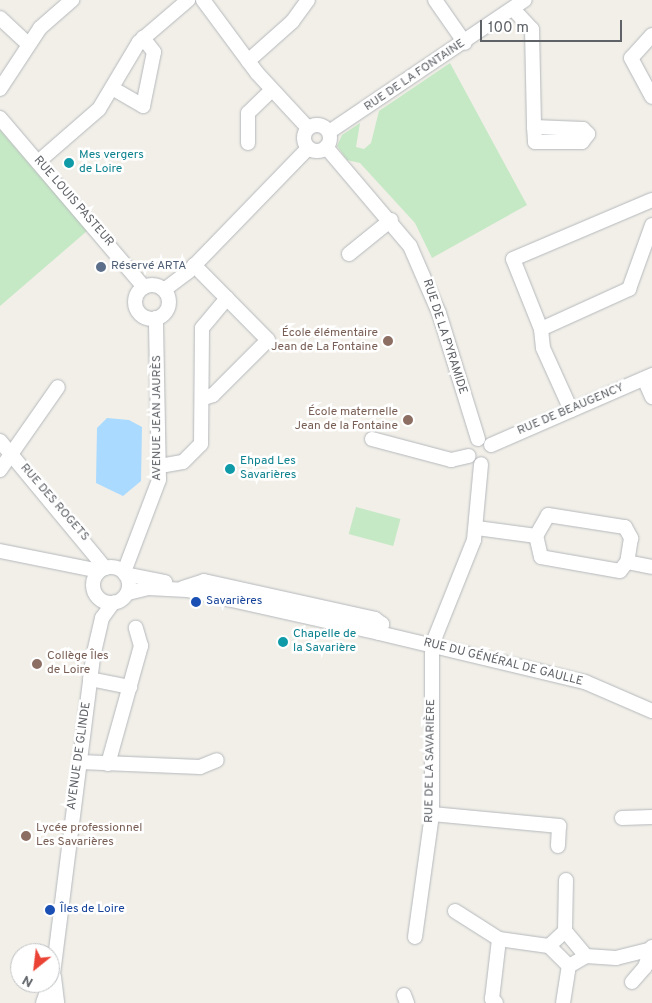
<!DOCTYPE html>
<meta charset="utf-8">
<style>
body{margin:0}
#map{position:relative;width:652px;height:1003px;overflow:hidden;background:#f1efe8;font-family:Overpass,sans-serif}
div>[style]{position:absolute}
.green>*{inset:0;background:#c5e8c5;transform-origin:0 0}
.water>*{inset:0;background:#aadaff}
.roads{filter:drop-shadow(0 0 1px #b5b8bc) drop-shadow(0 0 1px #b5b8bc)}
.minor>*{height:14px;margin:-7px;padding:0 7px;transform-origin:7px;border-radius:7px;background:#fff}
.minor>.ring{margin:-7px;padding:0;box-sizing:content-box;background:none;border:14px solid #fff;border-radius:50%}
.dots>*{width:14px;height:14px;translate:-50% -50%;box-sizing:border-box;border:2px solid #fff;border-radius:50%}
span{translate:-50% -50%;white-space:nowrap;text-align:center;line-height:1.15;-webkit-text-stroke:5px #fff;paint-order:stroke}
.street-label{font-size:12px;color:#5f6368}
.culture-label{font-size:12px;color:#0d838f}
.left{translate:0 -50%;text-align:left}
.service-label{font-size:12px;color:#4e5e75}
.education-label{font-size:12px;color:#785e54}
.right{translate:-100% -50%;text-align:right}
.transit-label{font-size:12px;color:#164399}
.north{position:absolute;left:10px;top:943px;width:50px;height:50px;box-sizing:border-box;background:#fff;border:1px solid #bfc1c3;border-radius:50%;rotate:209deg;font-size:14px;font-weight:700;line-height:20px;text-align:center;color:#5f6368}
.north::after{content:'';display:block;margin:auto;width:18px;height:22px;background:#ea4335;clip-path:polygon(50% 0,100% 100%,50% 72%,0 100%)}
.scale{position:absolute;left:480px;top:20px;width:142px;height:22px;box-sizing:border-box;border:2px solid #5f6368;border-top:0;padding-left:6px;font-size:15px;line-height:18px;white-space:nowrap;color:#5f6368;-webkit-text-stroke:4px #fff;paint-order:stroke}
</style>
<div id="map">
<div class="green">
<div style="clip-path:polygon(450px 63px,527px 205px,432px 258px,415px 223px,360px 163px,347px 160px,337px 146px,342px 135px,360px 123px,356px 147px,364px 149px,371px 143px,379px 111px)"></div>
<div style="clip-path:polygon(0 130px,87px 231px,0 306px)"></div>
<div style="left:356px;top:507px;width:46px;height:28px;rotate:15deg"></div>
</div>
<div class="water">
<div style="clip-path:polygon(107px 418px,129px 420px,142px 427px,141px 481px,123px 496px,96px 483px,97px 428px)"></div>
</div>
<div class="roads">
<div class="minor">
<div style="left:203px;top:0;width:91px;rotate:53.5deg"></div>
<div style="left:257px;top:73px;width:75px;rotate:47.2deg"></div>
<div style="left:435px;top:0;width:52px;rotate:55.1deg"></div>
<div style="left:514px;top:10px;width:26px;rotate:47deg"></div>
<div style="left:532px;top:29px;width:98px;rotate:88.8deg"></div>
<div style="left:534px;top:127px;width:15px;rotate:86deg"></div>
<div style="left:535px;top:142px;width:47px"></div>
<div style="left:582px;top:142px;width:10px;rotate:-53deg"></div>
<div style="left:588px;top:134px;width:7px;rotate:-135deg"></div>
<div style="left:583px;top:129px;width:49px;rotate:-177.7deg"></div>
<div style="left:0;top:18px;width:38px;rotate:43deg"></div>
<div style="left:652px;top:35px;width:31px;rotate:132deg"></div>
<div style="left:631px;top:58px;width:44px;rotate:61.7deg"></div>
<div style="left:248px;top:61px;width:59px;rotate:-41.6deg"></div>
<div style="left:292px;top:22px;width:27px;rotate:-54deg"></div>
<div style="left:112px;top:88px;width:36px;rotate:30deg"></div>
<div style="left:143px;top:106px;width:55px;rotate:-78.5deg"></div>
<div style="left:154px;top:52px;width:18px;rotate:-128deg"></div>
<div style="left:0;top:89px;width:73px;rotate:-56.7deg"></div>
<div style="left:40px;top:28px;width:43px;rotate:-41.2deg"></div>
<div style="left:0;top:118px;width:222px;rotate:49.6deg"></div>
<div class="ring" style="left:304px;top:125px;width:12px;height:12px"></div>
<div style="left:329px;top:132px;width:236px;rotate:-34deg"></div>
<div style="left:248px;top:143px;width:30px;rotate:-90deg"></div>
<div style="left:248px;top:113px;width:33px;rotate:-44deg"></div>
<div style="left:326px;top:147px;width:130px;rotate:49.7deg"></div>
<div style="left:410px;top:246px;width:73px;rotate:66.6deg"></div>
<div style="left:439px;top:313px;width:132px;rotate:72.8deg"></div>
<div style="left:38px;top:162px;width:81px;rotate:-41deg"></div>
<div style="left:99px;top:109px;width:78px;rotate:-59.2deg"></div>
<div style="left:139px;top:42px;width:65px;rotate:-40.6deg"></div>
<div style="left:349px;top:254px;width:54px;rotate:-39deg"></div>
<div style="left:194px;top:265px;width:105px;rotate:45.4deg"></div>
<div style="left:268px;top:340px;width:78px;rotate:135deg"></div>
<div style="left:213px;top:395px;width:9px;rotate:162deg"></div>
<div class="ring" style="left:135px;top:285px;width:20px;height:20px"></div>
<div style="left:164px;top:290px;width:30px;rotate:-37deg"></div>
<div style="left:188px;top:272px;width:173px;rotate:-45.9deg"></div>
<div style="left:541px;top:329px;width:75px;rotate:-111.8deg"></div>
<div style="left:513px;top:259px;width:151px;rotate:-23deg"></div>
<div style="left:644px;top:379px;width:20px;rotate:66deg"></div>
<div style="left:571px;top:410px;width:68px;rotate:-114.3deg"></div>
<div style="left:543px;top:348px;width:19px;rotate:-96deg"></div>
<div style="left:541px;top:329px;width:97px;rotate:-24.4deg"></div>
<div style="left:629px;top:289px;width:68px;rotate:-70.2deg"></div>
<div style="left:372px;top:439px;width:82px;rotate:14.9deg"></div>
<div style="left:451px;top:460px;width:18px;rotate:-13deg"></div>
<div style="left:0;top:441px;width:165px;rotate:50.4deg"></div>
<div style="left:491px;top:445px;width:176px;rotate:-23.5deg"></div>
<div style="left:160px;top:466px;width:23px;rotate:-10deg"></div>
<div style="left:183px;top:462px;width:25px;rotate:-45deg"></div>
<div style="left:201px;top:444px;width:116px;rotate:-89.5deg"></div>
<div style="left:202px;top:328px;width:39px;rotate:-50deg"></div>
<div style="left:0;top:470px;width:101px;rotate:-55.1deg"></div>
<div style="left:548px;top:515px;width:78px;rotate:8.9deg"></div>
<div style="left:625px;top:527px;width:13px;rotate:61deg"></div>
<div style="left:631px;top:538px;width:24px;rotate:99deg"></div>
<div style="left:627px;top:562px;width:11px;rotate:128deg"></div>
<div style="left:620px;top:571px;width:80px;rotate:-170deg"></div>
<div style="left:541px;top:557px;width:22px;rotate:-103deg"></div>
<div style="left:536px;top:536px;width:24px;rotate:-60deg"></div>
<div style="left:477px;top:528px;width:60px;rotate:7.7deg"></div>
<div style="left:0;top:551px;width:101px;rotate:11.4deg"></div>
<div style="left:627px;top:562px;width:25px;rotate:11deg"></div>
<div class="ring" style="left:93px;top:567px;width:22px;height:22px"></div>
<div style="left:124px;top:572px;width:98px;rotate:-69.2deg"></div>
<div style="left:159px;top:480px;width:162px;rotate:-91.1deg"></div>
<div style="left:125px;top:574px;width:41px;rotate:11.3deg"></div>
<div style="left:183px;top:588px;width:22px;rotate:-18deg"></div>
<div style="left:204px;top:581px;width:175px;rotate:12.5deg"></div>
<div style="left:375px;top:619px;width:9px;rotate:36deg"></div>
<div style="left:382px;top:624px;width:9px;rotate:108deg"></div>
<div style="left:128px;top:593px;width:21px;rotate:-14deg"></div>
<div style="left:148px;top:588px;width:39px;rotate:3deg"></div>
<div style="left:187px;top:590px;width:197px;rotate:12.6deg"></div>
<div style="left:379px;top:633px;width:212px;rotate:13.4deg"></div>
<div style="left:585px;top:682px;width:73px;rotate:23.4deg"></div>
<div style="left:90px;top:679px;width:41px;rotate:11.3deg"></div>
<div style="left:80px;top:762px;width:120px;rotate:2.4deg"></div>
<div style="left:200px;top:767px;width:18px;rotate:-22deg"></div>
<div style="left:108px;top:764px;width:123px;rotate:-74.4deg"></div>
<div style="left:141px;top:646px;width:19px;rotate:-106deg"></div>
<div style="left:432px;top:814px;width:128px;rotate:5.4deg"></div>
<div style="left:559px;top:826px;width:20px;rotate:93deg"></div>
<div style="left:622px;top:818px;width:30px;rotate:-2deg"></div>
<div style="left:455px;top:911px;width:52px;rotate:32.5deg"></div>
<div style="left:499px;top:939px;width:50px;rotate:8deg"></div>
<div style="left:565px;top:931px;width:51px;rotate:-88.9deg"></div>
<div style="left:415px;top:937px;width:124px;rotate:-82.1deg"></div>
<div style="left:432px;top:814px;width:169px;rotate:-90deg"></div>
<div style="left:432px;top:645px;width:113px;rotate:-68.2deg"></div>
<div style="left:474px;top:540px;width:76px;rotate:-84.7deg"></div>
<div style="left:569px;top:966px;width:28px;rotate:-135deg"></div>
<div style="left:549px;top:946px;width:22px;rotate:-43deg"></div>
<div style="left:565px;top:931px;width:33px;rotate:50deg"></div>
<div style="left:54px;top:977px;width:26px;rotate:83deg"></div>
<div style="left:632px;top:982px;width:20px;rotate:-49deg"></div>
<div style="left:645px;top:967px;width:21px;rotate:-71deg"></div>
<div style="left:404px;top:995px;width:9px;rotate:69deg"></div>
<div style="left:43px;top:1003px;width:31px;rotate:-71deg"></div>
<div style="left:53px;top:974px;width:320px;rotate:-82.8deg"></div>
<div style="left:93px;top:657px;width:40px;rotate:-77deg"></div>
<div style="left:102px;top:618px;width:19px;rotate:-54deg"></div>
<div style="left:496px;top:1003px;width:6px;rotate:-135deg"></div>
<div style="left:492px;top:999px;width:60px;rotate:-83.3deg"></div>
<div style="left:563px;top:1003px;width:37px;rotate:-81deg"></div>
<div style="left:569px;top:966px;width:20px;rotate:-30deg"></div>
<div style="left:586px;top:956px;width:30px;rotate:4deg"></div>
<div style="left:616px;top:958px;width:33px;rotate:-14deg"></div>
</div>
</div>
<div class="dots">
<div style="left:69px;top:163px;background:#0f9aa8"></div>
<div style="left:101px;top:267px;background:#5c6f8a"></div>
<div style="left:388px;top:341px;background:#8d6e63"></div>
<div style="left:408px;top:420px;background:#8d6e63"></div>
<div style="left:230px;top:469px;background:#0f9aa8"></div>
<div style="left:196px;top:602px;background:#1a4fb4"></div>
<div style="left:283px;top:642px;background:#0f9aa8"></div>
<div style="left:37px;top:664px;background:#8d6e63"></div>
<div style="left:26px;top:836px;background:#8d6e63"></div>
<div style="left:50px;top:910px;background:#1a4fb4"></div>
</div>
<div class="street-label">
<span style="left:415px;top:76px;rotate:-34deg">RUE DE LA FONTAINE</span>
<span style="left:73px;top:202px;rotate:49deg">RUE LOUIS PASTEUR</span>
<span style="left:444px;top:337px;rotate:72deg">RUE DE LA PYRAMIDE</span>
<span style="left:571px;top:410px;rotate:-23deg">RUE DE BEAUGENCY</span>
<span style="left:158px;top:418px;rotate:-90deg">AVENUE JEAN JAURÈS</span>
<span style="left:54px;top:503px;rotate:49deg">RUE DES ROGETS</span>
<span style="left:503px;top:663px;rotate:14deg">RUE DU GÉNÉRAL DE GAULLE</span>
<span style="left:80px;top:756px;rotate:-82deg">AVENUE DE GLINDE</span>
<span style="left:431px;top:761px;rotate:-89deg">RUE DE LA SAVARIÈRE</span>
</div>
<div class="culture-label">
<span class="left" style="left:79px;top:163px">Mes vergers<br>de Loire</span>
<span class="left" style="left:240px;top:469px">Ehpad Les<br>Savarières</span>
<span class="left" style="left:293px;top:642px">Chapelle de<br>la Savarière</span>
</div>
<div class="service-label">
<span class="left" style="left:111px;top:267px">Réservé ARTA</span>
</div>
<div class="education-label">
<span class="right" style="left:378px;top:341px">École élémentaire<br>Jean de La Fontaine</span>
<span class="right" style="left:398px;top:420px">École maternelle<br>Jean de la Fontaine</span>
<span class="left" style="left:47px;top:664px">Collège Îles<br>de Loire</span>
<span class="left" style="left:36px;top:836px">Lycée professionnel<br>Les Savarières</span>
</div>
<div class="transit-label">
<span class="left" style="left:206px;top:602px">Savarières</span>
<span class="left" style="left:60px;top:910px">Îles de Loire</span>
</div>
<div class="north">N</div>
<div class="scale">100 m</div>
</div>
